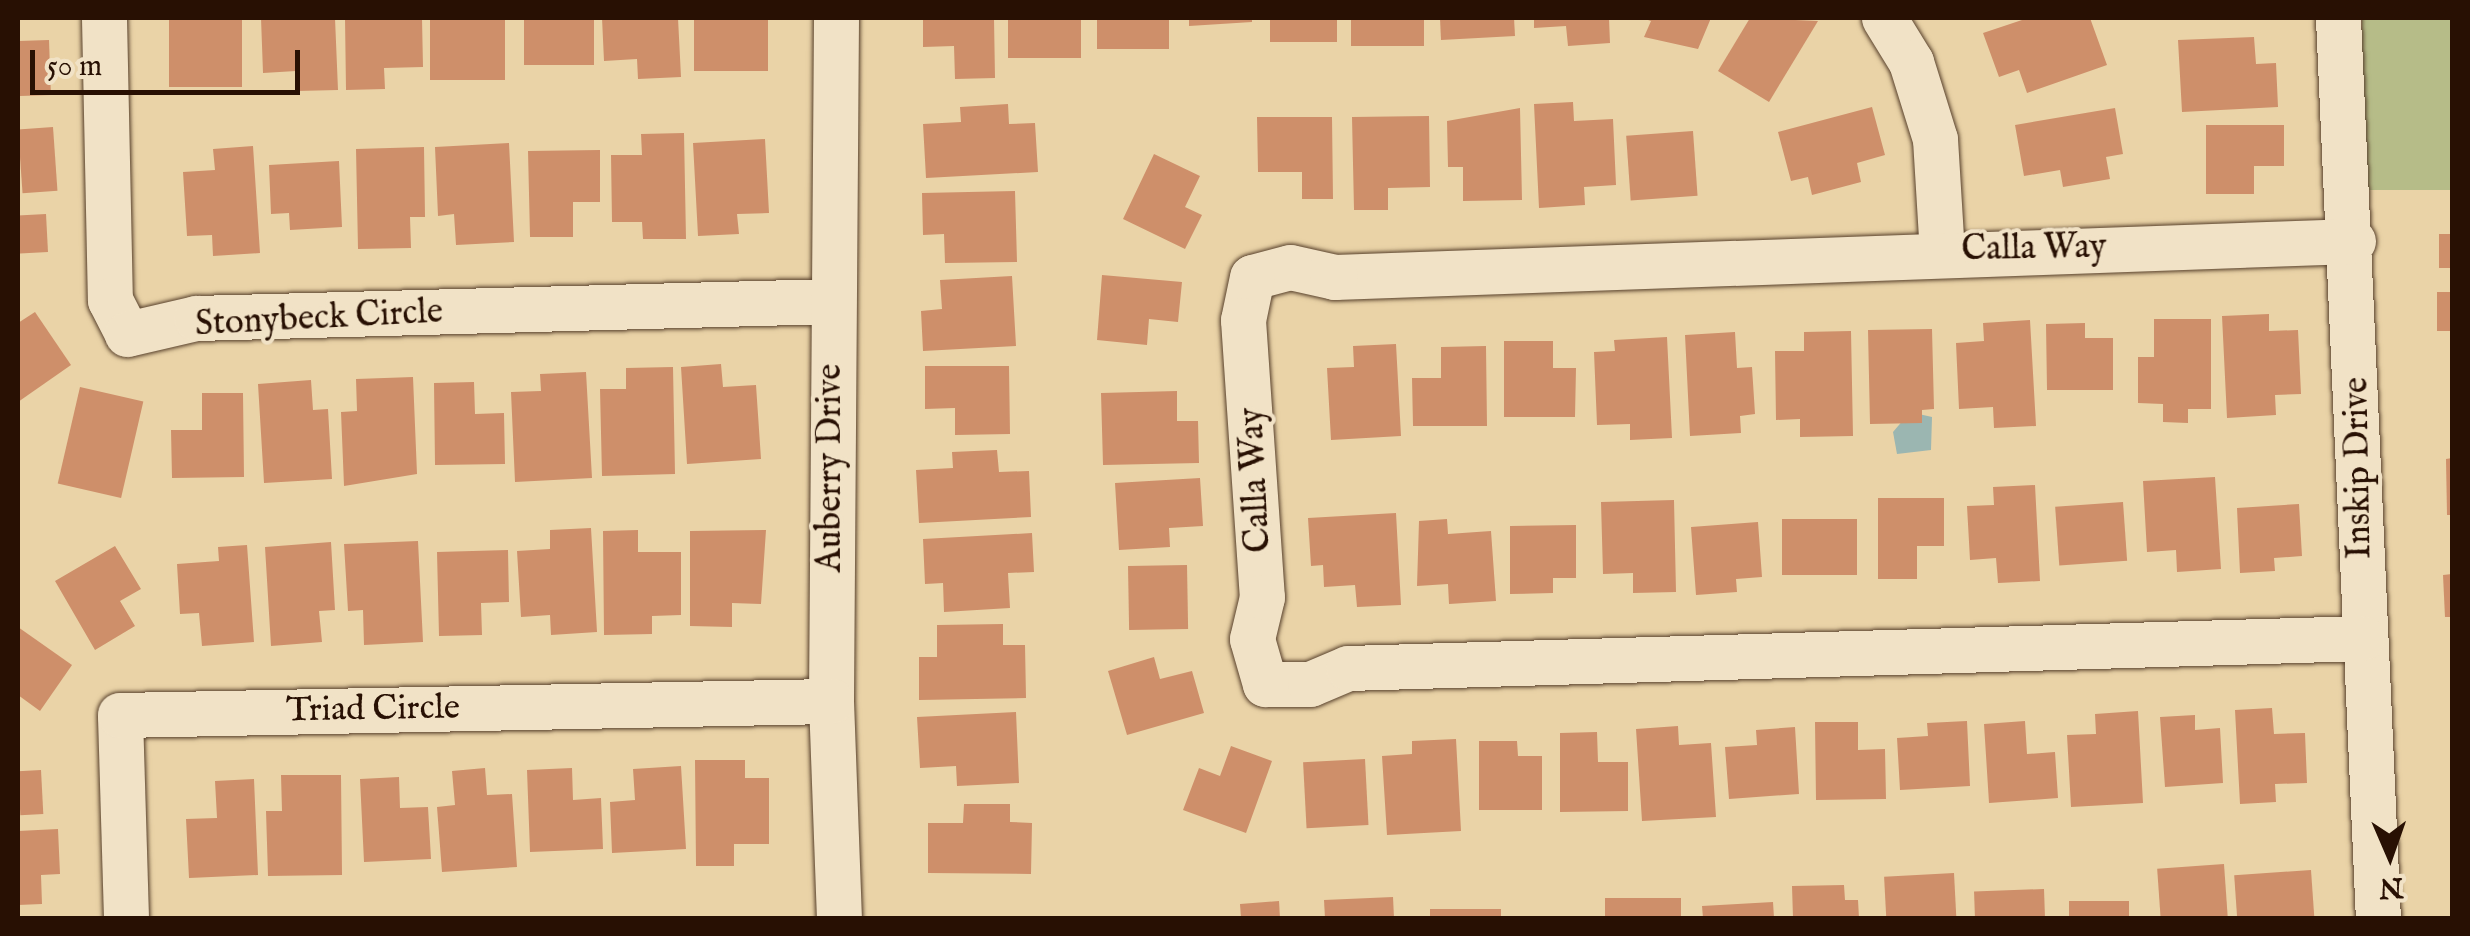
<!DOCTYPE html>
<style>
body{margin:0}
#map{position:relative;width:2470px;height:936px;overflow:hidden;background:#ead3a7;font-family:"IM FELL English",serif}
div>[style]{position:absolute}
.green>*{inset:0;background:#b6bc88;transform-origin:0 0}
.water>*{inset:0;background:#9bb6b1}
.building>*{inset:0;background:#ce8f6a;transform-origin:0 0}
.roads{filter:drop-shadow(0 0 2px #58412c) drop-shadow(0 0 2px #58412c)}
.minor>*{height:45px;margin:-22.5px;padding:0 22.5px;transform-origin:22.5px;border-radius:22.5px;background:#f1e2c6}
span{translate:-50% -50%;white-space:nowrap;text-align:center;line-height:1.15;-webkit-text-stroke:8px #f1e2c6;paint-order:stroke}
.street-label{font-size:35px;color:#281003}
.frame{position:absolute;inset:0;border:20px solid #281003;pointer-events:none}
.north{position:absolute;left:2340px;top:806px;width:100px;height:100px;-webkit-text-stroke:8px #f1e2c6;paint-order:stroke;rotate:178deg;font-size:28px;font-weight:700;line-height:40px;text-align:center;color:#281003}
.north::after{content:'';display:block;margin:auto;width:35px;height:45px;background:#281003;clip-path:polygon(50% 0,100% 100%,50% 72%,0 100%)}
.scale{position:absolute;left:30px;top:50px;width:270px;height:45px;box-sizing:border-box;border:5px solid #281003;border-top:0;padding-left:12px;font-size:30px;line-height:35px;white-space:nowrap;color:#281003;-webkit-text-stroke:8px #f1e2c6;paint-order:stroke}
</style>
<div id="map">
<div class="green">
<div style="left:2362px;top:18px;width:90px;height:172px"></div>
</div>
<div class="water">
<div style="clip-path:polygon(1910px 412px,1932px 417px,1931px 450px,1897px 454px,1893px 432px)"></div>
</div>
<div class="building">
<div style="left:169px;top:18px;width:73px;height:69px"></div>
<div style="clip-path:polygon(261px 18px,335px 18px,338px 90px,297px 91px,296px 71px,263px 73px)"></div>
<div style="clip-path:polygon(345px 18px,422px 18px,423px 67px,384px 68px,385px 89px,346px 90px)"></div>
<div style="left:430px;top:18px;width:75px;height:62px"></div>
<div style="left:524px;top:18px;width:70px;height:47px"></div>
<div style="clip-path:polygon(602px 18px,678px 18px,681px 77px,638px 79px,637px 59px,604px 61px)"></div>
<div style="left:694px;top:18px;width:74px;height:53px"></div>
<div style="clip-path:polygon(923px 18px,994px 18px,995px 78px,955px 79px,954px 46px,923px 47px)"></div>
<div style="left:1008px;top:18px;width:73px;height:40px"></div>
<div style="left:1097px;top:18px;width:72px;height:31px"></div>
<div style="clip-path:polygon(1189px 18px,1252px 18px,1252px 22px,1189px 26px)"></div>
<div style="left:1270px;top:18px;width:67px;height:24px"></div>
<div style="left:1351px;top:18px;width:73px;height:28px"></div>
<div style="clip-path:polygon(1440px 18px,1514px 18px,1515px 36px,1441px 40px)"></div>
<div style="clip-path:polygon(1534px 18px,1609px 18px,1610px 43px,1568px 46px,1566px 26px,1534px 28px)"></div>
<div style="clip-path:polygon(1642px 18px,1711px 18px,1698px 49px,1644px 37px,1651px 21px)"></div>
<div style="clip-path:polygon(1750px 18px,1818px 21px,1769px 102px,1718px 71px)"></div>
<div style="clip-path:polygon(2028px 18px,2090px 18px,2107px 65px,2027px 93px,2019px 70px,1999px 77px,1983px 33px)"></div>
<div style="clip-path:polygon(2254px 37px,2256px 64px,2276px 63px,2278px 107px,2182px 112px,2178px 40px)"></div>
<div style="left:49px;top:40px;width:55px;height:31px;rotate:88deg"></div>
<div style="clip-path:polygon(1573px 102px,1574px 121px,1613px 119px,1616px 185px,1584px 187px,1585px 205px,1539px 208px,1534px 104px)"></div>
<div style="clip-path:polygon(1008px 104px,1009px 124px,1035px 123px,1038px 172px,926px 178px,923px 124px,961px 122px,960px 107px)"></div>
<div style="clip-path:polygon(1872px 107px,1885px 155px,1857px 163px,1861px 182px,1812px 195px,1808px 177px,1791px 181px,1778px 132px)"></div>
<div style="clip-path:polygon(1520px 108px,1522px 200px,1463px 201px,1463px 167px,1448px 167px,1447px 121px)"></div>
<div style="clip-path:polygon(2115px 108px,2123px 154px,2106px 157px,2110px 179px,2063px 187px,2060px 170px,2024px 176px,2015px 125px)"></div>
<div style="clip-path:polygon(1429px 116px,1430px 187px,1388px 188px,1388px 210px,1354px 210px,1352px 117px)"></div>
<div style="clip-path:polygon(1257px 117px,1332px 117px,1333px 199px,1302px 199px,1302px 172px,1258px 172px)"></div>
<div style="clip-path:polygon(2206px 125px,2284px 125px,2284px 166px,2254px 166px,2254px 194px,2206px 194px)"></div>
<div style="left:53px;top:127px;width:64px;height:35px;rotate:86deg"></div>
<div style="left:1693px;top:131px;width:65px;height:67px;rotate:86deg"></div>
<div style="clip-path:polygon(684px 133px,686px 239px,643px 239px,642px 222px,612px 222px,611px 155px,642px 155px,641px 134px)"></div>
<div style="clip-path:polygon(765px 139px,769px 213px,737px 214px,739px 234px,698px 236px,693px 143px)"></div>
<div style="clip-path:polygon(509px 143px,514px 242px,456px 245px,454px 214px,438px 216px,435px 147px)"></div>
<div style="clip-path:polygon(253px 146px,260px 253px,213px 256px,212px 235px,187px 236px,183px 172px,215px 170px,213px 149px)"></div>
<div style="clip-path:polygon(424px 147px,425px 217px,410px 217px,411px 248px,358px 249px,356px 149px)"></div>
<div style="clip-path:polygon(600px 150px,600px 202px,573px 202px,573px 237px,530px 237px,528px 151px)"></div>
<div style="clip-path:polygon(1154px 154px,1200px 176px,1185px 207px,1202px 215px,1185px 249px,1123px 219px)"></div>
<div style="clip-path:polygon(339px 161px,342px 227px,290px 230px,289px 213px,271px 214px,269px 165px)"></div>
<div style="clip-path:polygon(1015px 191px,1017px 262px,945px 263px,944px 234px,923px 235px,922px 193px)"></div>
<div style="left:46px;top:214px;width:38px;height:28px;rotate:87deg"></div>
<div style="left:2439px;top:234px;width:13px;height:34px"></div>
<div style="clip-path:polygon(1102px 275px,1182px 282px,1178px 322px,1149px 319px,1147px 345px,1097px 340px)"></div>
<div style="clip-path:polygon(1012px 276px,1016px 346px,923px 351px,921px 311px,942px 309px,940px 280px)"></div>
<div style="left:2437px;top:292px;width:15px;height:39px"></div>
<div style="clip-path:polygon(35px 312px,71px 365px,18px 402px,18px 323px)"></div>
<div style="clip-path:polygon(2269px 314px,2269px 331px,2298px 330px,2301px 394px,2275px 395px,2276px 415px,2227px 418px,2222px 316px)"></div>
<div style="clip-path:polygon(2154px 319px,2211px 319px,2211px 409px,2188px 409px,2188px 423px,2163px 422px,2163px 404px,2138px 403px,2138px 357px,2154px 357px)"></div>
<div style="clip-path:polygon(2030px 320px,2036px 426px,1994px 428px,1993px 407px,1959px 409px,1956px 343px,1984px 341px,1983px 323px)"></div>
<div style="clip-path:polygon(2085px 323px,2085px 338px,2113px 338px,2113px 390px,2047px 390px,2046px 324px)"></div>
<div style="clip-path:polygon(1932px 329px,1934px 409px,1922px 410px,1922px 423px,1870px 424px,1868px 330px)"></div>
<div style="clip-path:polygon(1851px 331px,1853px 436px,1800px 437px,1800px 419px,1776px 420px,1775px 351px,1804px 351px,1804px 332px)"></div>
<div style="clip-path:polygon(1735px 332px,1737px 368px,1752px 367px,1755px 414px,1740px 416px,1741px 433px,1690px 436px,1685px 335px)"></div>
<div style="clip-path:polygon(1667px 337px,1672px 438px,1630px 440px,1630px 424px,1597px 425px,1594px 352px,1615px 351px,1614px 340px)"></div>
<div style="clip-path:polygon(1504px 341px,1553px 341px,1553px 368px,1576px 368px,1575px 417px,1504px 417px)"></div>
<div style="clip-path:polygon(1396px 344px,1401px 436px,1331px 440px,1327px 368px,1354px 367px,1353px 346px)"></div>
<div style="clip-path:polygon(1486px 346px,1487px 426px,1413px 426px,1412px 378px,1441px 378px,1441px 347px)"></div>
<div style="clip-path:polygon(721px 364px,723px 387px,756px 385px,761px 459px,687px 464px,681px 367px)"></div>
<div style="clip-path:polygon(925px 366px,1009px 366px,1010px 434px,955px 435px,955px 408px,925px 409px)"></div>
<div style="clip-path:polygon(673px 367px,675px 474px,602px 476px,600px 389px,626px 389px,626px 368px)"></div>
<div style="clip-path:polygon(586px 372px,592px 478px,515px 482px,511px 392px,541px 391px,540px 374px)"></div>
<div style="clip-path:polygon(413px 377px,417px 474px,344px 486px,341px 412px,357px 411px,356px 379px)"></div>
<div style="clip-path:polygon(311px 380px,313px 410px,328px 409px,332px 479px,264px 483px,258px 384px)"></div>
<div style="clip-path:polygon(474px 382px,475px 414px,504px 413px,505px 464px,435px 465px,434px 383px)"></div>
<div style="left:80px;top:387px;width:65px;height:99px;rotate:13deg"></div>
<div style="clip-path:polygon(1177px 391px,1177px 421px,1198px 421px,1199px 463px,1103px 465px,1101px 393px)"></div>
<div style="clip-path:polygon(202px 393px,243px 393px,244px 477px,172px 478px,171px 430px,202px 430px)"></div>
<div style="clip-path:polygon(997px 450px,999px 472px,1029px 471px,1031px 517px,919px 523px,916px 470px,953px 468px,952px 452px)"></div>
<div style="clip-path:polygon(2452px 458px,2452px 515px,2447px 515px,2446px 459px)"></div>
<div style="clip-path:polygon(2215px 477px,2221px 569px,2177px 572px,2176px 550px,2147px 552px,2143px 481px)"></div>
<div style="clip-path:polygon(1200px 478px,1203px 526px,1169px 528px,1170px 547px,1119px 550px,1115px 483px)"></div>
<div style="clip-path:polygon(2035px 485px,2040px 581px,1998px 583px,1996px 558px,1970px 560px,1967px 506px,1994px 505px,1993px 487px)"></div>
<div style="clip-path:polygon(1878px 498px,1944px 498px,1944px 546px,1917px 546px,1917px 579px,1878px 579px)"></div>
<div style="clip-path:polygon(1674px 500px,1676px 592px,1633px 593px,1633px 573px,1603px 574px,1601px 502px)"></div>
<div style="left:2123px;top:502px;width:59px;height:68px;rotate:86deg"></div>
<div style="clip-path:polygon(2299px 504px,2302px 556px,2274px 558px,2275px 571px,2240px 573px,2237px 508px)"></div>
<div style="clip-path:polygon(1396px 513px,1401px 605px,1357px 607px,1355px 585px,1324px 587px,1323px 565px,1311px 566px,1308px 518px)"></div>
<div style="clip-path:polygon(1447px 519px,1448px 534px,1491px 531px,1496px 601px,1449px 604px,1448px 584px,1417px 586px,1419px 521px)"></div>
<div style="left:1857px;top:519px;width:56px;height:75px;rotate:90deg"></div>
<div style="clip-path:polygon(1758px 522px,1762px 577px,1736px 579px,1737px 592px,1696px 595px,1691px 527px)"></div>
<div style="clip-path:polygon(1576px 525px,1576px 578px,1553px 578px,1553px 593px,1510px 594px,1510px 526px)"></div>
<div style="clip-path:polygon(591px 528px,597px 632px,551px 635px,550px 615px,521px 617px,517px 551px,550px 549px,550px 530px)"></div>
<div style="clip-path:polygon(638px 530px,638px 552px,681px 552px,681px 615px,652px 616px,652px 634px,604px 635px,603px 531px)"></div>
<div style="clip-path:polygon(766px 530px,761px 604px,732px 603px,732px 627px,690px 626px,690px 531px)"></div>
<div style="clip-path:polygon(1032px 533px,1034px 572px,1008px 573px,1010px 608px,944px 612px,943px 583px,925px 584px,923px 539px)"></div>
<div style="clip-path:polygon(418px 541px,423px 642px,364px 645px,363px 610px,348px 611px,344px 544px)"></div>
<div style="clip-path:polygon(331px 542px,335px 610px,319px 611px,322px 642px,271px 646px,265px 547px)"></div>
<div style="clip-path:polygon(247px 545px,254px 642px,202px 646px,199px 613px,180px 614px,177px 564px,219px 561px,218px 547px)"></div>
<div style="clip-path:polygon(115px 546px,141px 589px,120px 601px,135px 626px,95px 650px,55px 581px)"></div>
<div style="clip-path:polygon(508px 550px,509px 602px,481px 603px,482px 635px,439px 636px,437px 552px)"></div>
<div style="left:1187px;top:565px;width:64px;height:59px;rotate:89deg"></div>
<div style="clip-path:polygon(2452px 574px,2452px 617px,2445px 617px,2443px 575px)"></div>
<div style="clip-path:polygon(1003px 624px,1003px 645px,1025px 645px,1026px 698px,919px 700px,919px 657px,937px 657px,937px 625px)"></div>
<div style="clip-path:polygon(18px 627px,72px 665px,40px 711px,18px 695px)"></div>
<div style="clip-path:polygon(1154px 657px,1160px 679px,1192px 671px,1204px 713px,1127px 735px,1108px 671px)"></div>
<div style="clip-path:polygon(2272px 708px,2274px 734px,2305px 733px,2307px 783px,2275px 784px,2276px 802px,2240px 804px,2235px 710px)"></div>
<div style="clip-path:polygon(2138px 711px,2143px 803px,2071px 807px,2067px 735px,2096px 734px,2095px 714px)"></div>
<div style="clip-path:polygon(1016px 712px,1019px 783px,957px 786px,956px 766px,920px 768px,917px 717px)"></div>
<div style="clip-path:polygon(2195px 715px,2195px 730px,2220px 728px,2223px 783px,2165px 787px,2160px 717px)"></div>
<div style="clip-path:polygon(1967px 721px,1970px 786px,1900px 790px,1897px 738px,1928px 736px,1927px 723px)"></div>
<div style="clip-path:polygon(2025px 721px,2027px 754px,2055px 752px,2058px 798px,1989px 803px,1984px 724px)"></div>
<div style="clip-path:polygon(1815px 722px,1858px 722px,1858px 750px,1885px 749px,1886px 799px,1816px 800px)"></div>
<div style="clip-path:polygon(1678px 726px,1679px 745px,1711px 743px,1716px 817px,1642px 821px,1636px 729px)"></div>
<div style="clip-path:polygon(1795px 727px,1799px 794px,1729px 799px,1725px 747px,1757px 745px,1756px 730px)"></div>
<div style="clip-path:polygon(1597px 732px,1598px 762px,1628px 762px,1628px 811px,1560px 812px,1560px 733px)"></div>
<div style="clip-path:polygon(1456px 739px,1461px 831px,1387px 835px,1382px 756px,1412px 754px,1412px 741px)"></div>
<div style="clip-path:polygon(1479px 741px,1517px 741px,1518px 756px,1542px 756px,1542px 810px,1479px 810px)"></div>
<div style="clip-path:polygon(1231px 746px,1272px 761px,1246px 833px,1183px 810px,1199px 768px,1220px 776px)"></div>
<div style="left:1365px;top:759px;width:66px;height:62px;rotate:87deg"></div>
<div style="clip-path:polygon(695px 760px,745px 760px,745px 778px,769px 778px,769px 844px,734px 844px,734px 866px,696px 866px)"></div>
<div style="clip-path:polygon(681px 766px,686px 849px,612px 853px,610px 802px,635px 800px,633px 769px)"></div>
<div style="clip-path:polygon(485px 768px,487px 795px,512px 794px,517px 867px,442px 872px,437px 807px,455px 805px,452px 771px)"></div>
<div style="clip-path:polygon(572px 768px,573px 800px,601px 798px,603px 849px,530px 852px,527px 770px)"></div>
<div style="left:41px;top:770px;width:44px;height:23px;rotate:87deg"></div>
<div style="clip-path:polygon(281px 775px,341px 775px,342px 875px,268px 876px,266px 811px,282px 811px)"></div>
<div style="clip-path:polygon(399px 777px,400px 808px,428px 807px,431px 859px,364px 862px,360px 779px)"></div>
<div style="clip-path:polygon(254px 779px,258px 875px,189px 878px,186px 819px,217px 818px,215px 781px)"></div>
<div style="clip-path:polygon(964px 804px,1010px 804px,1010px 822px,1032px 823px,1031px 874px,928px 873px,928px 823px,963px 823px)"></div>
<div style="clip-path:polygon(58px 829px,60px 874px,41px 875px,42px 904px,18px 905px,18px 831px)"></div>
<div style="left:2224px;top:864px;width:54px;height:67px;rotate:86deg"></div>
<div style="left:2311px;top:870px;width:48px;height:77px;rotate:86deg"></div>
<div style="left:1954px;top:873px;width:45px;height:70px;rotate:87deg"></div>
<div style="clip-path:polygon(1844px 885px,1845px 900px,1858px 900px,1859px 918px,1793px 918px,1792px 886px)"></div>
<div style="left:2044px;top:889px;width:29px;height:70px;rotate:88deg"></div>
<div style="clip-path:polygon(1393px 897px,1394px 918px,1325px 918px,1324px 900px)"></div>
<div style="left:1681px;top:898px;width:20px;height:76px;rotate:90deg"></div>
<div style="clip-path:polygon(1279px 901px,1280px 918px,1241px 918px,1240px 904px)"></div>
<div style="left:2129px;top:901px;width:17px;height:60px;rotate:90deg"></div>
<div style="clip-path:polygon(1773px 902px,1774px 918px,1703px 918px,1702px 906px)"></div>
<div style="left:1501px;top:909px;width:9px;height:71px;rotate:90deg"></div>
</div>
<div class="roads">
<div class="minor">
<div style="left:104px;top:18px;width:282px;rotate:88.8deg"></div>
<div style="left:110px;top:300px;width:38px;rotate:63deg"></div>
<div style="left:127px;top:334px;width:71px;rotate:-13.1deg"></div>
<div style="left:196px;top:318px;width:636px;rotate:-1.53deg"></div>
<div style="left:836px;top:18px;width:683px;rotate:90.42deg"></div>
<div style="left:831px;top:701px;width:217px;rotate:87.9deg"></div>
<div style="left:1884px;top:18px;width:52px;rotate:58.5deg"></div>
<div style="left:1911px;top:62px;width:81px;rotate:72.7deg"></div>
<div style="left:1935px;top:139px;width:113px;rotate:86.5deg"></div>
<div style="left:2338px;top:18px;width:901px;rotate:87.46deg"></div>
<div style="left:2353px;top:241px;width:1019px;rotate:177.97deg"></div>
<div style="left:1335px;top:277px;width:46px;rotate:-167.5deg"></div>
<div style="left:1290px;top:267px;width:39px;rotate:165deg"></div>
<div style="left:1252px;top:277px;width:44px;rotate:101.8deg"></div>
<div style="left:1243px;top:320px;width:278px;rotate:86.1deg"></div>
<div style="left:1262px;top:597px;width:43px;rotate:103.4deg"></div>
<div style="left:1252px;top:639px;width:47px;rotate:73.9deg"></div>
<div style="left:1265px;top:684px;width:45px"></div>
<div style="left:1310px;top:684px;width:41px;rotate:-22.8deg"></div>
<div style="left:1348px;top:668px;width:1014px;rotate:-1.69deg"></div>
<div style="left:126px;top:918px;width:203px;rotate:-91.7deg"></div>
<div style="left:120px;top:715px;width:711px;rotate:-1.13deg"></div>
</div>
</div>
<div class="street-label">
<span style="left:2034px;top:249px;rotate:-1deg">Calla Way</span>
<span style="left:319px;top:319px;rotate:-3deg">Stonybeck Circle</span>
<span style="left:831px;top:468px;rotate:-90deg">Auberry Drive</span>
<span style="left:2359px;top:468px;rotate:-91deg">Inskip Drive</span>
<span style="left:1256px;top:480px;rotate:-93deg">Calla Way</span>
<span style="left:373px;top:710px;rotate:-1deg">Triad Circle</span>
</div>
<div class="frame"></div>
<div class="north">N</div>
<div class="scale">50 m</div>
</div>
